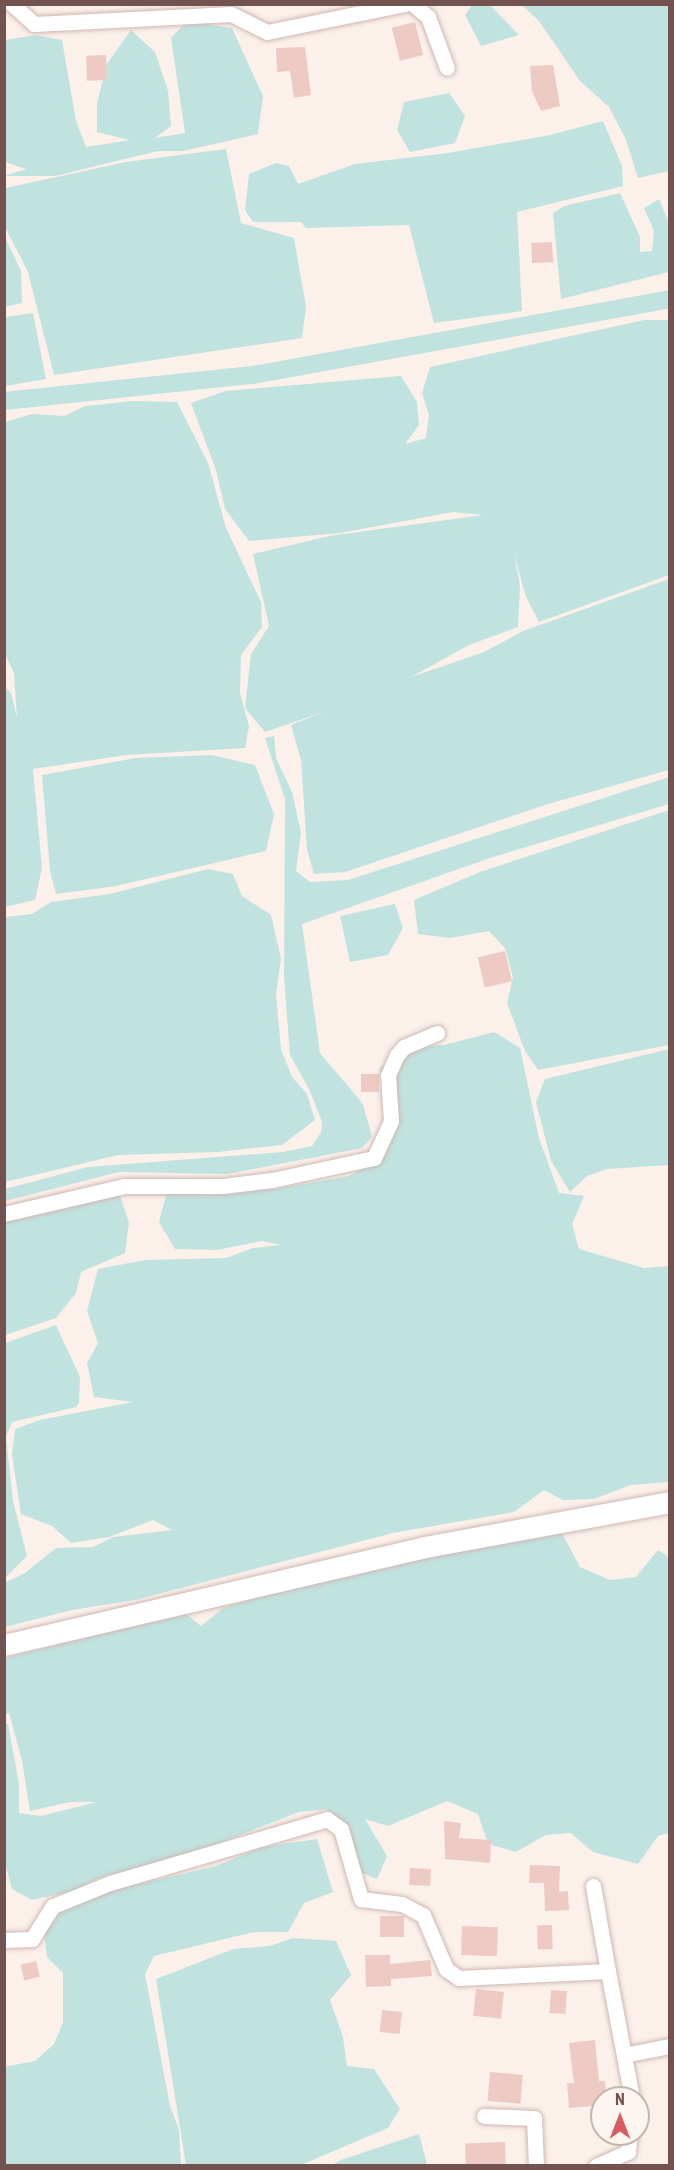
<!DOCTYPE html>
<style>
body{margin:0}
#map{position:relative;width:674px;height:2170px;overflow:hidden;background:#fbf0ea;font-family:"Roboto Condensed",sans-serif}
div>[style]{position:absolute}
.water>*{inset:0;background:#c0e3df}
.canal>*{height:18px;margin:-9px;padding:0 9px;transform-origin:9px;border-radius:9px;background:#c0e3df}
.building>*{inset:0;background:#edcac4;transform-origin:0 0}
.roads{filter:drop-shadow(0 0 2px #ceb8b3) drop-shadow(0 0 2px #ceb8b3)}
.street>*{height:15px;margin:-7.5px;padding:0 7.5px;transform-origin:7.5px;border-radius:7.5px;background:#fff}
.secondary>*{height:21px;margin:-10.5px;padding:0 10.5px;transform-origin:10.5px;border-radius:10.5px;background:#fff}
span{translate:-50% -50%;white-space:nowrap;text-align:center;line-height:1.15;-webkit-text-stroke:6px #fdf5f0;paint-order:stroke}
.frame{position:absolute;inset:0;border:6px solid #73534f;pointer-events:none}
.north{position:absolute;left:590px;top:2086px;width:60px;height:60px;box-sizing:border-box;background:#fdf5f0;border:2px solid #c6b4b0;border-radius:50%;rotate:0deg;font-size:16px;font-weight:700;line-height:24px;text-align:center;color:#73534f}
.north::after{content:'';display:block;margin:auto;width:21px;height:27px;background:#d85b5f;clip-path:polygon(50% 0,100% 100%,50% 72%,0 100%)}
</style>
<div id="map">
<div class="water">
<div style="clip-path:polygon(472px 5px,490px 5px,519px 35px,481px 46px,465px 15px)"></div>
<div style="clip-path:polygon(522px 5px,669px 5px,669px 171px,638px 178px,626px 140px,609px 107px,580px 81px,539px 21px)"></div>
<div style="clip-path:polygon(187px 21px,232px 28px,263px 96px,258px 134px,183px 151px,158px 151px,55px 176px,4px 176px,26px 169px,5px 162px,5px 40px,36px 35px,62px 40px,76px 121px,86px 147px,130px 140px,97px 132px,97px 104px,106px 65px,131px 30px,155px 52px,168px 91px,171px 126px,155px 138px,185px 133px,171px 38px)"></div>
<div style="clip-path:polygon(449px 93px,465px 116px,455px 143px,410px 152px,397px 130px,404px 102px)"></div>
<div style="clip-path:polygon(603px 121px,622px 166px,623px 186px,517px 212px,522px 311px,434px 323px,409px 225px,306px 228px,301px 222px,253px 222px,245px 210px,249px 174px,276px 163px,289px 166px,298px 184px,355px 164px,448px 153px,550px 135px)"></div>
<div style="clip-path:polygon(226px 149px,241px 223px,294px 238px,306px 307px,302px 338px,54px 375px,28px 272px,5px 227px,5px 188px,126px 162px)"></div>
<div style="clip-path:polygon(620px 193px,640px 237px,640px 252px,652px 251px,654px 231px,644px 208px,659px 199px,669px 223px,669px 272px,561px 299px,553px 213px,564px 206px)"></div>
<div style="clip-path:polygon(5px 237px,21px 271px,22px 303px,5px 307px)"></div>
<div style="clip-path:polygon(33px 313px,46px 379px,5px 386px,5px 317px)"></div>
<div style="clip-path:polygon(644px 320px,669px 320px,669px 575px,539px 622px,526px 597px,514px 554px,520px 585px,518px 627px,469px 645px,411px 677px,484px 652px,523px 631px,669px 579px,669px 770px,548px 804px,345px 872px,314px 874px,307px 850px,301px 760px,291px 725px,326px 711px,265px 732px,245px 708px,251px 654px,269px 626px,253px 554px,329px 536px,483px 515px,453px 512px,340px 533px,249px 541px,225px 509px,216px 470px,191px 403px,226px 391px,401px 376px,417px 402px,419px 425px,405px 444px,426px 438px,429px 415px,422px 393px,430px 367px)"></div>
<div style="clip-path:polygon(133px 401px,177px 402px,208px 463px,226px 528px,261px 602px,262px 627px,241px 655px,240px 693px,249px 726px,245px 748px,126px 755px,33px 769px,42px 868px,35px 900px,5px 907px,5px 687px,11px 693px,17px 718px,14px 673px,4px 652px,5px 422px,32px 414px,64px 416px,85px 406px)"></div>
<div style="clip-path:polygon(274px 736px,276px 758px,292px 792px,301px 833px,296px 871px,310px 882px,348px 880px,669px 777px,669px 804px,493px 857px,302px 924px,320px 1053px,363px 1104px,372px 1137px,362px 1148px,228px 1174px,119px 1172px,5px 1201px,5px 1189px,88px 1167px,283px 1152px,312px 1146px,321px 1132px,322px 1122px,309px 1089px,290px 1055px,284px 976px,285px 799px,265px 738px)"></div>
<div style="clip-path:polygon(212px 755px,255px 765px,274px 814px,266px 851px,116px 886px,56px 894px,50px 871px,42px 775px,136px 758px)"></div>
<div style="clip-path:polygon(669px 810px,669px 1045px,538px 1070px,525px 1051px,507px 1003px,513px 977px,505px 948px,489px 931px,450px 938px,418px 934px,414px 900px,480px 872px)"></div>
<div style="clip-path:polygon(208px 869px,233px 874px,242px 896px,271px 915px,281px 959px,276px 994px,281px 1049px,292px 1077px,307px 1094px,315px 1120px,282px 1145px,218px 1152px,118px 1155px,5px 1182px,5px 917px,32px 914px,51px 902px,110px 894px)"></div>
<div style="clip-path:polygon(395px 904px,403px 928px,388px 955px,350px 962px,340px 916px)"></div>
<div style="clip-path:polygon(494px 1032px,520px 1048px,539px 1138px,559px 1193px,584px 1196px,572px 1224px,579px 1249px,644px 1268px,669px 1266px,669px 1482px,631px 1485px,594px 1499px,563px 1500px,544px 1490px,514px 1512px,393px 1533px,135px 1600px,72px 1610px,5px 1627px,4px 1583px,25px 1573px,56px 1548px,93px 1547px,113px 1537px,172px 1530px,153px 1520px,109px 1537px,71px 1543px,52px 1526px,21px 1514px,12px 1455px,15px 1429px,40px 1420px,133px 1402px,94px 1397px,87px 1363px,98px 1343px,87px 1311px,98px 1269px,145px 1260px,226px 1258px,253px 1248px,281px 1245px,262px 1241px,217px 1250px,175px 1249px,159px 1222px,168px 1187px,206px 1195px,274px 1189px,349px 1176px,370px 1164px,387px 1137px,380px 1068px,406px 1047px,444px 1045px)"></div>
<div style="clip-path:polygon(669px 1049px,669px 1165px,607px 1169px,587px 1176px,570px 1192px,551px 1161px,536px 1102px,545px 1079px)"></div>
<div style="clip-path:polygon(117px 1186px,129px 1223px,125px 1253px,81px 1272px,76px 1293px,56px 1318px,5px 1335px,5px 1213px)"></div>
<div style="clip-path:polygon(56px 1325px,80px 1377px,79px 1403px,76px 1407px,12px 1422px,6px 1437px,13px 1501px,27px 1556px,5px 1578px,5px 1343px)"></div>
<div style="clip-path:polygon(537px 1530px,562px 1533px,580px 1567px,610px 1580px,636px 1577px,658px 1550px,669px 1557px,669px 1833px,658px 1836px,638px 1864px,593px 1852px,571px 1833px,546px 1835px,516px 1852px,488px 1844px,478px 1814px,447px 1801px,388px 1826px,365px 1819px,387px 1856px,377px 1879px,352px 1869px,327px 1809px,299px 1812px,199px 1851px,99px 1878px,73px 1891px,32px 1900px,12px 1889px,5px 1863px,4px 1724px,8px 1724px,19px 1784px,19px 1813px,41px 1816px,97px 1802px,70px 1802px,30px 1811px,22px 1761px,9px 1713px,5px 1714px,5px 1658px,185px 1613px,201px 1626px,223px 1608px,259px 1597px)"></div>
<div style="clip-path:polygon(317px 1839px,333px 1892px,304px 1903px,288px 1932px,254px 1932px,154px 1956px,145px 1974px,170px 2106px,179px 2130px,181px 2165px,5px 2165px,4px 2067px,35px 2061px,54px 2044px,63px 2022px,63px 1973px,47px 1957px,44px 1933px,62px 1909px,96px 1894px,216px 1866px,262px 1847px)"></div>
<div style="clip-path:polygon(293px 1938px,336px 1941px,351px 1975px,330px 2000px,343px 2037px,347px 2066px,374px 2069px,400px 2109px,388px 2128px,301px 2165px,186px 2165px,156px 1979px,233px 1949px,270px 1946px)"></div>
<div style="clip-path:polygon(419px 2134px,427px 2165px,332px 2165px,341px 2160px)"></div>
</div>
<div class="canal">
<div style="left:4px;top:401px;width:250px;rotate:-6deg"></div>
<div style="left:253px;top:375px;width:424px;rotate:-10.3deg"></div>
</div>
<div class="building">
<div style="left:415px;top:22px;width:34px;height:24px;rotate:76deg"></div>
<div style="clip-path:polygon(305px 47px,311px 95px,294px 98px,290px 71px,277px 72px,276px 48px)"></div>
<div style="left:106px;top:55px;width:25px;height:20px;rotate:88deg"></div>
<div style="clip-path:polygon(553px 65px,560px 106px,541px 111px,532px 91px,530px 66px)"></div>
<div style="left:552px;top:242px;width:20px;height:21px;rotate:87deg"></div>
<div style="left:505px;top:951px;width:31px;height:28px;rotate:77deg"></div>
<div style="left:379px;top:1074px;width:18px;height:18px;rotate:90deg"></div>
<div style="clip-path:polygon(444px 1821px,461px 1823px,459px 1838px,491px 1840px,490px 1863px,445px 1859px)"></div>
<div style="clip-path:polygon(530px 1865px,560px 1866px,559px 1892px,568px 1891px,569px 1910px,545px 1911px,544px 1883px,529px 1883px)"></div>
<div style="left:410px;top:1868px;width:21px;height:17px;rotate:3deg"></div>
<div style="left:380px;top:1916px;width:24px;height:21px"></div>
<div style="left:552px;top:1925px;width:24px;height:15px;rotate:88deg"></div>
<div style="left:462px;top:1926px;width:36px;height:29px;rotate:2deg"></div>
<div style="clip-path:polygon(365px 1955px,390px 1955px,390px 1964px,430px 1960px,432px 1976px,391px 1979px,391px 1986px,366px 1987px)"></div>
<div style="left:36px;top:1961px;width:16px;height:16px;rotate:76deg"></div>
<div style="left:476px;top:1989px;width:28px;height:27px;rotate:6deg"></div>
<div style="left:551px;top:1990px;width:16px;height:23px;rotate:4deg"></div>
<div style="left:382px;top:2010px;width:20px;height:22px;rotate:6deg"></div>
<div style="clip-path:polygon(595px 2040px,599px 2081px,605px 2081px,606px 2098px,602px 2098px,602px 2105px,569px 2108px,567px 2083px,574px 2083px,569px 2043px)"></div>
<div style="left:490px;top:2072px;width:33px;height:29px;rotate:5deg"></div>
<div style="left:505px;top:2142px;width:24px;height:40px;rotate:88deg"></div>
</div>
<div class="roads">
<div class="street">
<div style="left:12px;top:4px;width:30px;rotate:42deg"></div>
<div style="left:34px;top:24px;width:197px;rotate:-2.9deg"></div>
<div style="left:231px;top:14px;width:40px;rotate:26.6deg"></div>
<div style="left:267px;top:32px;width:141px;rotate:-11.5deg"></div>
<div style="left:413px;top:4px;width:20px;rotate:41deg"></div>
<div style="left:428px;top:17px;width:54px;rotate:69.6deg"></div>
<div style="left:4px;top:1214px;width:123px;rotate:-13.1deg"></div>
<div style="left:124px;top:1186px;width:99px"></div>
<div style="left:223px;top:1186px;width:49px;rotate:-7deg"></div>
<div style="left:272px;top:1180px;width:104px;rotate:-12.2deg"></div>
<div style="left:374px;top:1158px;width:41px;rotate:-65.3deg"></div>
<div style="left:391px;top:1121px;width:46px;rotate:-93.7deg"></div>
<div style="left:388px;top:1075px;width:22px;rotate:-66deg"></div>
<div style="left:397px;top:1055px;width:11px;rotate:-49deg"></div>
<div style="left:404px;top:1047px;width:36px;rotate:-23deg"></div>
<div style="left:593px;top:1886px;width:86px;rotate:80deg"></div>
<div style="left:4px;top:1940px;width:28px;rotate:-2deg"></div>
<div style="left:32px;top:1939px;width:39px;rotate:-58deg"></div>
<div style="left:53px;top:1906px;width:61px;rotate:-22deg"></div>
<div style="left:110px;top:1883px;width:226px;rotate:-16.4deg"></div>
<div style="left:327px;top:1819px;width:17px;rotate:36deg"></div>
<div style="left:341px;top:1829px;width:73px;rotate:74.1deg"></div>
<div style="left:361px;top:1899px;width:41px;rotate:7deg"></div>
<div style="left:402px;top:1904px;width:24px;rotate:28deg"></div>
<div style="left:423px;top:1915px;width:59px;rotate:66.9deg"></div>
<div style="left:446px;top:1969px;width:16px;rotate:35deg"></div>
<div style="left:459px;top:1978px;width:149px;rotate:-2.7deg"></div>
<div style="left:608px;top:1971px;width:129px;rotate:79.3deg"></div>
<div style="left:624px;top:2055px;width:47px;rotate:-11.1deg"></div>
<div style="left:484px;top:2116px;width:50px;rotate:2.3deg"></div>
<div style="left:534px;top:2118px;width:48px;rotate:87.6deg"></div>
<div style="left:596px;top:2166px;width:35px;rotate:-24deg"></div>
<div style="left:628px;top:2152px;width:18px;rotate:-84deg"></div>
</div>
<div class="secondary">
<div style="left:4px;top:1645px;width:432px;rotate:-13.1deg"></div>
<div style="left:425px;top:1547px;width:249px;rotate:-10.4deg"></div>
</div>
</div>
<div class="frame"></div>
<div class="north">N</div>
</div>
